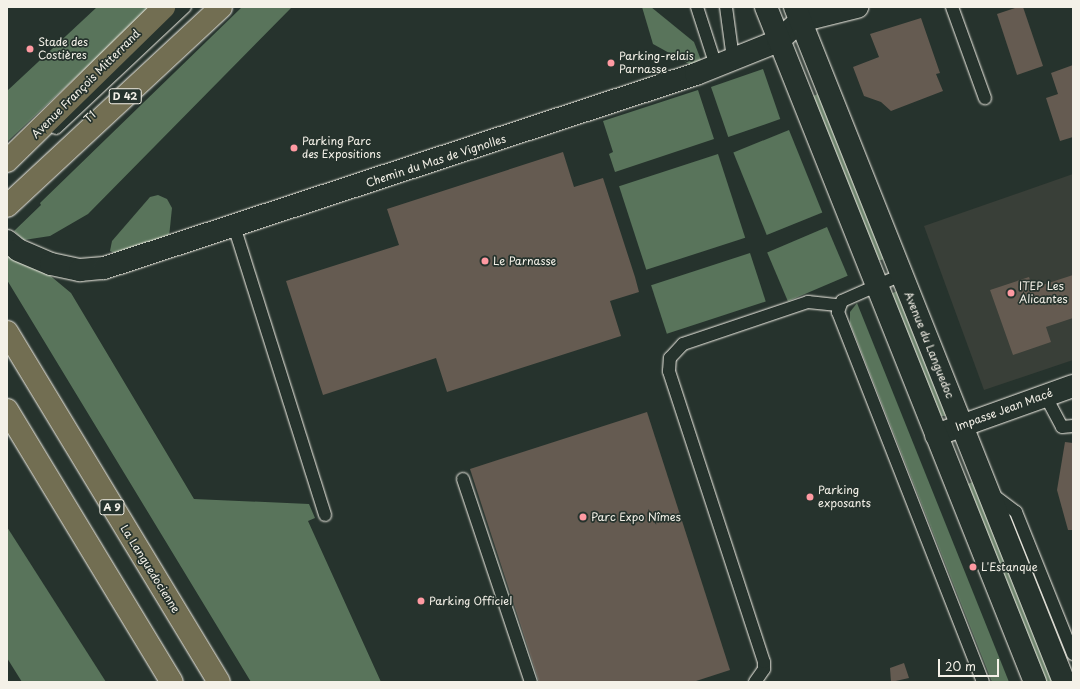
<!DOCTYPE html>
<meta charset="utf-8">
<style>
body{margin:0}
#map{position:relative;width:1080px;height:689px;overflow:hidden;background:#26332d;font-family:"Playpen Sans",sans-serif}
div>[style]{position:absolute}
.built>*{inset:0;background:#393f38}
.green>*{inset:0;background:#59745b;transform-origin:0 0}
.building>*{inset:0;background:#655b51}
.roads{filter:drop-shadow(0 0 1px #f4f1e8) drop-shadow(0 0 1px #f4f1e8)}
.lane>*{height:12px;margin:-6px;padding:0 6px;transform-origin:6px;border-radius:6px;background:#26332d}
.street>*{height:22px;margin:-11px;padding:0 11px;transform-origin:11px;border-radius:11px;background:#26332d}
.secondary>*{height:22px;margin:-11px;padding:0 11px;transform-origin:11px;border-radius:11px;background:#26332d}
.primary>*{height:22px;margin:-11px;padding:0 11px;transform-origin:11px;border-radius:11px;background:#726e52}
.highway>*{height:22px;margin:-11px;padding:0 11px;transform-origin:11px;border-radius:11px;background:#726e52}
.dots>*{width:11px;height:11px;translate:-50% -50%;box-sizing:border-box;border:2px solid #26332d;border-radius:50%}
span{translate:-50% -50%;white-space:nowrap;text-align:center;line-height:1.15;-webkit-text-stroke:3.5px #26332d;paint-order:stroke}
.shield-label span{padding:1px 3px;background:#26332d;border:1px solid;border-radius:3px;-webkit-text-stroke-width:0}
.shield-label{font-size:10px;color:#f4f1e8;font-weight:700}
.poi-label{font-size:11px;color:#f4f1e8}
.left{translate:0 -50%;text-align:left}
.street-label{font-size:11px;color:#f4f1e8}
.frame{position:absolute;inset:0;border:8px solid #f4f1e8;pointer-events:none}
.scale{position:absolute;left:938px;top:659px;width:61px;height:18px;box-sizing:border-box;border:2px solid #f4f1e8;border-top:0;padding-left:5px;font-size:12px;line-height:14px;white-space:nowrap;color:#f4f1e8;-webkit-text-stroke:3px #26332d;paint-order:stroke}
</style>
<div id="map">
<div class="built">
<div style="clip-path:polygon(1073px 174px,1073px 360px,984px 390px,924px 226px)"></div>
</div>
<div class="green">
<div style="clip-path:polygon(97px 7px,151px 7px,7px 142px,7px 91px)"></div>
<div style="clip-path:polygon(242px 7px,292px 7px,88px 214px,50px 236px,24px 240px,14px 231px,41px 205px,40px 203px)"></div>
<div style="clip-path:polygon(642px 7px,651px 7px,694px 42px,701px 60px,691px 65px,653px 44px)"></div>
<div style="left:763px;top:69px;width:53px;height:55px;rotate:71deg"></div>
<div style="clip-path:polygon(698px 90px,714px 139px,615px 172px,609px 154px,613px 152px,603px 121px)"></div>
<div style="clip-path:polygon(820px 93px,884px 258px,882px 260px,878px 260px,811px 97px)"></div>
<div style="left:789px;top:130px;width:89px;height:60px;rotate:68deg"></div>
<div style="left:718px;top:154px;width:88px;height:104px;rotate:72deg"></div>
<div style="clip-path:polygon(158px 195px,167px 199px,172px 208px,169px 237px,114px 253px,110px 251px,112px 241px,150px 197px)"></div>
<div style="left:827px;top:227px;width:53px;height:65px;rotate:67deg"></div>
<div style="clip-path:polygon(7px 252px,41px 268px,71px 293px,194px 499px,309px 504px,315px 518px,308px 521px,381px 682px,251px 682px,7px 280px)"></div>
<div style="left:750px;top:253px;width:51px;height:104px;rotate:72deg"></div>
<div style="clip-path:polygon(897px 291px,947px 414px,945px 416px,939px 416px,891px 294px)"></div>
<div style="clip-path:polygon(857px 303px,1009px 682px,992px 682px,850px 323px,850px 312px)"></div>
<div style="clip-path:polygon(975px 481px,1056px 682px,1046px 682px,968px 484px)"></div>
<div style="clip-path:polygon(7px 527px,106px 682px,22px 682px,7px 658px)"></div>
</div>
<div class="building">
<div style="clip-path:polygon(1018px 7px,1023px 7px,1043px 66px,1017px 75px,997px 14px)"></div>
<div style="clip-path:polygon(921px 18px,940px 73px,936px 74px,943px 91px,891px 111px,881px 102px,864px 96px,853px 67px,879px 57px,870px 34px)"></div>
<div style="clip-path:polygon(1073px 65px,1073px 137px,1060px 141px,1046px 98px,1058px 94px,1051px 73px)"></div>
<div style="clip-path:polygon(563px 152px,574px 187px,603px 178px,635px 277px,639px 292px,610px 301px,621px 336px,447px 392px,436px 358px,323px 395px,286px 281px,399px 245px,387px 209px)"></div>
<div style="clip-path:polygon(1073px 275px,1073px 318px,1046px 327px,1051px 342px,1013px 355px,990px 290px,1029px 277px,1033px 288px)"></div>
<div style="clip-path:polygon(647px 412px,730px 670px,693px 682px,539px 682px,470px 469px)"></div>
<div style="clip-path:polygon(1065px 442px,1073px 443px,1073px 530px,1068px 530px,1057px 490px)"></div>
<div style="clip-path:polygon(904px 663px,909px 678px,891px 682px,890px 668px)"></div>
</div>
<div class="roads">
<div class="lane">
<div style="left:697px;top:7px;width:62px;rotate:72.1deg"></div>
<div style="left:726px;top:7px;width:52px;rotate:82.3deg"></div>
<div style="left:952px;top:7px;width:97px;rotate:70.1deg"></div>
<div style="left:56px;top:128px;width:177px;rotate:-43.2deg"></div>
<div style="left:234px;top:226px;width:303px;rotate:72.5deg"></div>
<div style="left:901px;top:275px;width:64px;rotate:156.2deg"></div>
<div style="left:842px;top:301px;width:12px;rotate:110deg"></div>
<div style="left:838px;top:312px;width:397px;rotate:68.6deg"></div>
<div style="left:1045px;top:395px;width:36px;rotate:62deg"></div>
<div style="left:1062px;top:427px;width:11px;rotate:-5deg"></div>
<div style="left:463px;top:479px;width:214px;rotate:71.5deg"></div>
<div style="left:992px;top:494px;width:30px;rotate:37deg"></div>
<div style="left:1016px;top:512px;width:153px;rotate:68.1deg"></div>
<div style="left:755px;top:682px;width:16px;rotate:-55deg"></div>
<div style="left:764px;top:669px;width:7px;rotate:-90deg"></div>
<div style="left:764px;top:662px;width:306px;rotate:-108.1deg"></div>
<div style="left:669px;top:371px;width:13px;rotate:-86deg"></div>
<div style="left:670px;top:358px;width:19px;rotate:-47deg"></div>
<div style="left:683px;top:344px;width:132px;rotate:-18.6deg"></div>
<div style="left:808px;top:302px;width:30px;rotate:6deg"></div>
</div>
<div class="street">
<div style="left:7px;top:241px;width:14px;rotate:39deg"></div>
<div style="left:18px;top:250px;width:36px;rotate:23deg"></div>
<div style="left:51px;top:264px;width:30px;rotate:12deg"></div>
<div style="left:80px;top:270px;width:24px;rotate:-5deg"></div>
<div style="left:104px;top:268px;width:623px;rotate:-18.14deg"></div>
<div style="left:696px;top:74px;width:88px;rotate:-21.9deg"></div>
<div style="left:778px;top:41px;width:30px;rotate:-42deg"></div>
<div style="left:800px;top:21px;width:59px;rotate:-13.8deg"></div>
<div style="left:936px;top:435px;width:145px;rotate:-19.7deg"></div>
</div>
<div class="secondary">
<div style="left:766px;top:7px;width:727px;rotate:68.27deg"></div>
<div style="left:795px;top:7px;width:727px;rotate:68.27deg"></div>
</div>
<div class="primary">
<div style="left:7px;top:161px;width:220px;rotate:-44.4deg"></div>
<div style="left:7px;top:206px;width:292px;rotate:-42.9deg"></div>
</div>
<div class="highway">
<div style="left:7px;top:332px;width:409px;rotate:58.8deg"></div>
<div style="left:7px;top:410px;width:318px;rotate:58.8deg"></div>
</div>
</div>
<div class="dots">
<div style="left:30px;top:49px;background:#ff9aa2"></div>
<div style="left:611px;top:63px;background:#ff9aa2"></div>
<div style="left:294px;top:148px;background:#ff9aa2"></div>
<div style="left:485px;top:261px;background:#ff9aa2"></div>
<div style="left:1011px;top:293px;background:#ff9aa2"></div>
<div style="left:810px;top:497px;background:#ff9aa2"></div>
<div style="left:583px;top:517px;background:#ff9aa2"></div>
<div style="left:973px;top:567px;background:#ff9aa2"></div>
<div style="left:421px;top:601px;background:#ff9aa2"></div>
</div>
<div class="shield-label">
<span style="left:125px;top:96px">D 42</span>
<span style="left:112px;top:507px">A 9</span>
</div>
<div class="poi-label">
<span class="left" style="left:38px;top:49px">Stade des<br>Costières</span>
<span class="left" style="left:619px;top:63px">Parking-relais<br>Parnasse</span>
<span class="left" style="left:302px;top:148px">Parking Parc<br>des Expositions</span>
<span class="left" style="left:493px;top:261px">Le Parnasse</span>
<span class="left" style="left:1019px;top:293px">ITEP Les<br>Alicantes</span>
<span class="left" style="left:818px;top:497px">Parking<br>exposants</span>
<span class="left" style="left:591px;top:517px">Parc Expo Nîmes</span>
<span class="left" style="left:981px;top:567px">L'Estanque</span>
<span class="left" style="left:429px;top:601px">Parking Officiel</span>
</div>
<div class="street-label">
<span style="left:86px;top:84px;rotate:-45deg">Avenue François Mitterrand</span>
<span style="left:90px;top:117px;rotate:-43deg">T1</span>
<span style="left:436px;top:161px;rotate:-18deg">Chemin du Mas de Vignolles</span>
<span style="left:929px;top:345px;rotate:68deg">Avenue du Languedoc</span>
<span style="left:1004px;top:410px;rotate:-20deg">Impasse Jean Macé</span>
<span style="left:150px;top:569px;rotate:58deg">La Languedocienne</span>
</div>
<div class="frame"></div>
<div class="scale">20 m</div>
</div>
